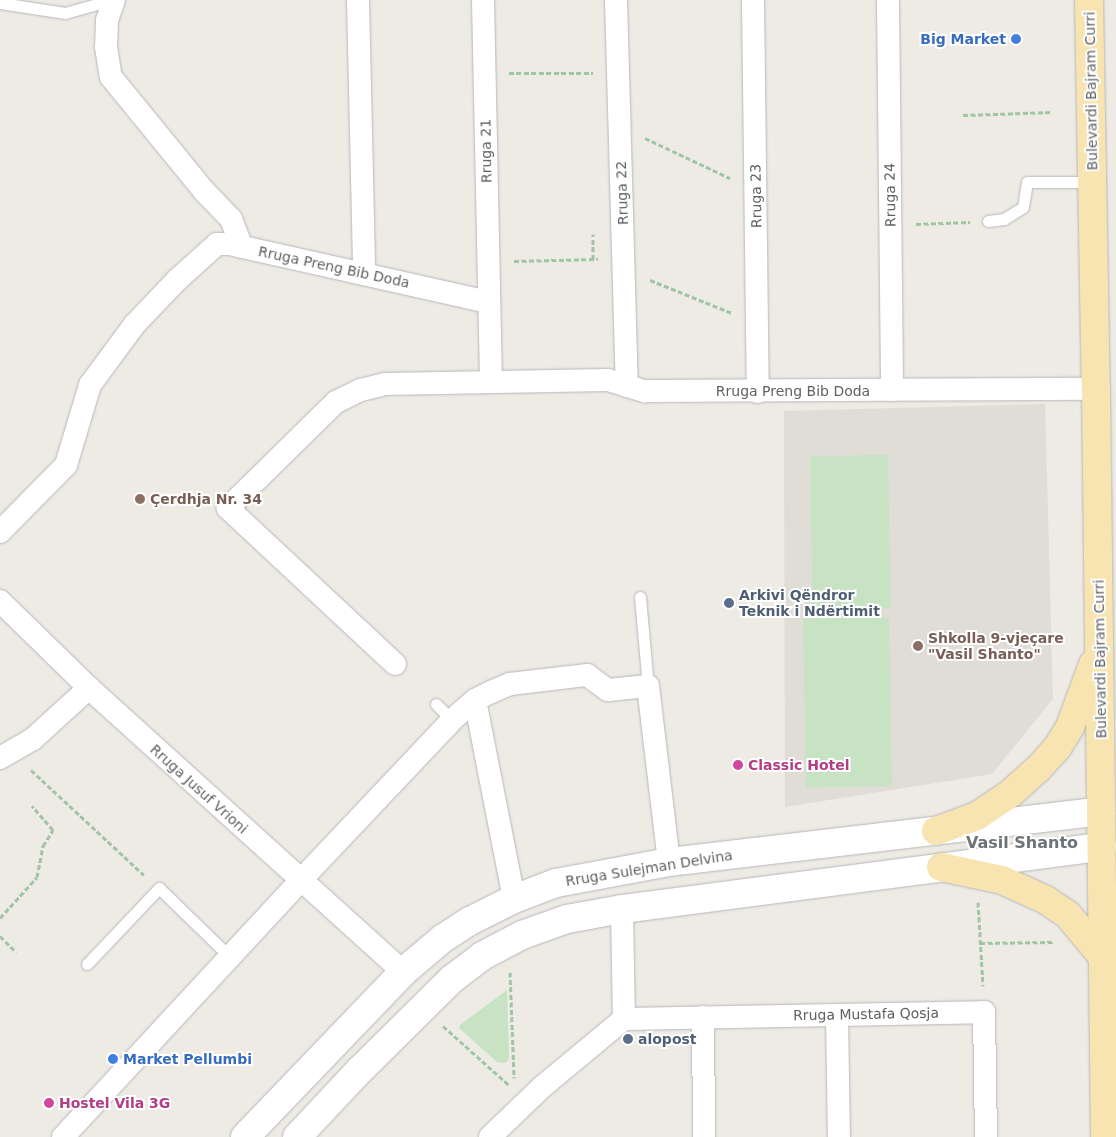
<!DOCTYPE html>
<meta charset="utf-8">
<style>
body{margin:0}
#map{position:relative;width:1116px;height:1137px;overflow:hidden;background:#eeebe5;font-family:"DejaVu Sans",sans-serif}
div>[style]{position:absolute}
.education>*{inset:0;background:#e0dcd6}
.green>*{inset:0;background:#c7e3c3;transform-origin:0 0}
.path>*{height:3px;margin-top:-1.5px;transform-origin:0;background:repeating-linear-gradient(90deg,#9fc5a5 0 5px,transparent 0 7.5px)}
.roads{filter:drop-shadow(0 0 1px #b5b7ba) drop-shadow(0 0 1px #b5b7ba)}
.lane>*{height:11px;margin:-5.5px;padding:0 5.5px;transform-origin:5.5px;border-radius:5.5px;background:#fff}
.street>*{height:22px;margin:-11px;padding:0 11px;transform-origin:11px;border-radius:11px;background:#fff}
.secondary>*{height:28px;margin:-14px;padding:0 14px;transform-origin:14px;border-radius:14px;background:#fff}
.primary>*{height:28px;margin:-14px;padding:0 14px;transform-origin:14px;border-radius:14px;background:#f7e4b0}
.dots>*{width:14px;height:14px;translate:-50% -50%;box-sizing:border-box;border:2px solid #fff;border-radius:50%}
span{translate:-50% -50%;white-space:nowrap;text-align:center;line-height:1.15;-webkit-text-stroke:4px #fff;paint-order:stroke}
.shop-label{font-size:14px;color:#366cbe;font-weight:700}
.right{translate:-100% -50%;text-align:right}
.left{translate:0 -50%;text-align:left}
.street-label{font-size:14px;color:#5d6164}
.education-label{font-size:14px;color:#785e54;font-weight:700}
.service-label{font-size:14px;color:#4e5e75;font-weight:700}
.hotel-label{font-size:14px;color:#b23c85;font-weight:700}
.quarter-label{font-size:16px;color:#6e7376;font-weight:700}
</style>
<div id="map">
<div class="education">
<div style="clip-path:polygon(1045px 404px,1053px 699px,992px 774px,785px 807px,784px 411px)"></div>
</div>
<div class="green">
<div style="left:888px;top:455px;width:153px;height:78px;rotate:89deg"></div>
<div style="left:889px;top:617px;width:169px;height:86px;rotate:89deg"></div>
<div style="clip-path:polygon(507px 990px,509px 1057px,507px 1062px,502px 1063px,497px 1062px,459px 1028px,460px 1025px)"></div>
</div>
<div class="path">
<div style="left:509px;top:73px;width:84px"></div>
<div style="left:963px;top:115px;width:90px;rotate:-1.9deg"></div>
<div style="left:645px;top:138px;width:94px;rotate:25.2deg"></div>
<div style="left:916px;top:224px;width:54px;rotate:-2.1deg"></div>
<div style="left:593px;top:259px;width:25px;rotate:-90deg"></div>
<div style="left:514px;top:261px;width:84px;rotate:-1.4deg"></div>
<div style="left:650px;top:280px;width:88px;rotate:21.9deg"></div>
<div style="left:31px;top:770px;width:154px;rotate:42.9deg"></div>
<div style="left:978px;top:902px;width:84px;rotate:86.6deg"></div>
<div style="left:0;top:918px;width:55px;rotate:-47.9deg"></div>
<div style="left:37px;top:877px;width:32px;rotate:-79deg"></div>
<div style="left:43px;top:846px;width:19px;rotate:-58deg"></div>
<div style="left:53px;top:830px;width:32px;rotate:-131deg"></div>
<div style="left:0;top:936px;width:23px;rotate:45deg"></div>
<div style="left:980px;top:943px;width:74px;rotate:-0.8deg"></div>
<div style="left:510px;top:972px;width:106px;rotate:87.8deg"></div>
<div style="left:443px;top:1026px;width:89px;rotate:41.8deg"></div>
</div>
<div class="roads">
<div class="lane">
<div style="left:0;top:3px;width:66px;rotate:8.7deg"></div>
<div style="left:65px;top:13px;width:48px;rotate:-15.8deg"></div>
<div style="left:988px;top:221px;width:16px;rotate:-7deg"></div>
<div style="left:1004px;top:219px;width:22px;rotate:-32deg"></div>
<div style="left:1023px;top:207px;width:25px;rotate:-81deg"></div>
<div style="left:1027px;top:182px;width:66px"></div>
<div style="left:640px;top:597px;width:89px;rotate:84.9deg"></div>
<div style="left:436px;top:704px;width:23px;rotate:45deg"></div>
<div style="left:87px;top:964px;width:105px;rotate:-46.5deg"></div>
<div style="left:159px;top:888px;width:99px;rotate:44.2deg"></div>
</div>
<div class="street">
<div style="left:114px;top:0;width:21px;rotate:109deg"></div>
<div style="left:107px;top:20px;width:27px;rotate:92deg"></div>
<div style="left:106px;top:47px;width:30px;rotate:81deg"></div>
<div style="left:111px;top:77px;width:147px;rotate:50.8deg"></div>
<div style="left:204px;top:191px;width:39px;rotate:46deg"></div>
<div style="left:231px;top:219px;width:30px;rotate:69deg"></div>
<div style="left:358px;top:0;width:274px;rotate:88.7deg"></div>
<div style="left:483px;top:0;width:382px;rotate:88.8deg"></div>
<div style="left:616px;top:0;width:386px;rotate:88.4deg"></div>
<div style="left:753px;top:0;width:392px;rotate:89.3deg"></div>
<div style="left:888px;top:0;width:390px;rotate:89.4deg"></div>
<div style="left:0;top:532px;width:94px;rotate:-45.4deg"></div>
<div style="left:66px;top:465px;width:84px;rotate:-73.3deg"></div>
<div style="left:90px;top:385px;width:76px;rotate:-53.6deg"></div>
<div style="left:135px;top:324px;width:61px;rotate:-46.3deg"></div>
<div style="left:177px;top:280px;width:54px;rotate:-42deg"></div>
<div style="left:217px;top:244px;width:12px"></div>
<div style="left:229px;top:244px;width:266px;rotate:12.6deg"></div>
<div style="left:0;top:601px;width:124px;rotate:44.3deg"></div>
<div style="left:89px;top:688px;width:423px;rotate:42.1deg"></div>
<div style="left:395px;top:664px;width:229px;rotate:-137deg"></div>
<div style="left:228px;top:508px;width:151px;rotate:-44.5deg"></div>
<div style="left:336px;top:402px;width:28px;rotate:-26deg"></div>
<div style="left:361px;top:390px;width:25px;rotate:-14deg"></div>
<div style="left:385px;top:384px;width:223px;rotate:-1deg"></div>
<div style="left:608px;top:380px;width:39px;rotate:17deg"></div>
<div style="left:645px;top:391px;width:451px;rotate:-0.3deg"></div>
<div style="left:475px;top:700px;width:203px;rotate:78.9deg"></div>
<div style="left:0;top:758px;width:38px;rotate:-30deg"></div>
<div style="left:33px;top:739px;width:76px;rotate:-42.3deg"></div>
<div style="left:622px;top:909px;width:110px;rotate:89deg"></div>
<div style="left:837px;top:1015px;width:122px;rotate:89.1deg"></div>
<div style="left:703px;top:1017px;width:120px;rotate:89.5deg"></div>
<div style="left:63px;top:1137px;width:349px;rotate:-47.2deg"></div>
<div style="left:300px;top:881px;width:221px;rotate:-46.6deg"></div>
<div style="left:452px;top:720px;width:30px;rotate:-41deg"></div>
<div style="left:475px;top:700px;width:18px;rotate:-27deg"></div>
<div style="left:491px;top:692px;width:21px;rotate:-23deg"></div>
<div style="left:510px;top:684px;width:78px;rotate:-6.7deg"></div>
<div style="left:587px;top:675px;width:26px;rotate:36deg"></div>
<div style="left:608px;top:690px;width:40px;rotate:-5.7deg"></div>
<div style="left:648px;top:686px;width:177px;rotate:83.2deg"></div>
<div style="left:490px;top:1137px;width:72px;rotate:-43.9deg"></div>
<div style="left:542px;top:1087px;width:107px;rotate:-39.7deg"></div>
<div style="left:624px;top:1019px;width:360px;rotate:-1.1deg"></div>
<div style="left:984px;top:1012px;width:125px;rotate:89.1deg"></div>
</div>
<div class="secondary">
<div style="left:245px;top:1137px;width:228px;rotate:-46.2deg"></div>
<div style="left:403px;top:972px;width:51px;rotate:-40.2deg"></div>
<div style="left:442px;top:939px;width:33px;rotate:-33deg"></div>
<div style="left:470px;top:921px;width:49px;rotate:-26.6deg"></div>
<div style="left:514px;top:899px;width:45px;rotate:-20.9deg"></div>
<div style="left:556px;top:883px;width:115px;rotate:-10.5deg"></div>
<div style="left:669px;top:862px;width:435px;rotate:-6.7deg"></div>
<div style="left:297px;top:1137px;width:92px;rotate:-46.8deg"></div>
<div style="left:360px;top:1070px;width:129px;rotate:-44.7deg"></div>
<div style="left:452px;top:979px;width:38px;rotate:-37deg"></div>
<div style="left:482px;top:956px;width:45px;rotate:-27.7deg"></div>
<div style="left:522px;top:935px;width:48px;rotate:-19.6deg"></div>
<div style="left:567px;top:919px;width:56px;rotate:-10.3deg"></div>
<div style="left:622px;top:909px;width:484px;rotate:-7.4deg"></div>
</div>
<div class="primary">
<div style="left:1089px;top:0;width:389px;rotate:89deg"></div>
<div style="left:1096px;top:389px;width:748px;rotate:89.31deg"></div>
<div style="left:936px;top:831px;width:44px;rotate:-20.1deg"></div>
<div style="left:977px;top:816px;width:41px;rotate:-34.1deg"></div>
<div style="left:1011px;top:793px;width:36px;rotate:-42deg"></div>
<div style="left:1038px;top:769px;width:28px;rotate:-48deg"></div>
<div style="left:1057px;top:748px;width:25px;rotate:-58deg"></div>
<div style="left:1070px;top:727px;width:67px;rotate:-69.9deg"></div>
<div style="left:941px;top:867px;width:62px;rotate:12deg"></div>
<div style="left:1002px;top:880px;width:48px;rotate:24.4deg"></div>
<div style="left:1046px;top:900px;width:27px;rotate:34deg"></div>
<div style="left:1068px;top:915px;width:55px;rotate:50.2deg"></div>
</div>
</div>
<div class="dots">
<div style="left:1016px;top:39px;background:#3f7fe0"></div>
<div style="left:140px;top:499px;background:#8d6e63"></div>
<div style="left:729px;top:603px;background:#5c6f8a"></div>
<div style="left:918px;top:646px;background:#8d6e63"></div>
<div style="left:738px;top:765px;background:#d1479c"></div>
<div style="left:628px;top:1039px;background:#5c6f8a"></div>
<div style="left:113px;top:1059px;background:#3f7fe0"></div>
<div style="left:49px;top:1103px;background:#d1479c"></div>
</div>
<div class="shop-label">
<span class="right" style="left:1006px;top:39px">Big Market</span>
<span class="left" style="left:123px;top:1059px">Market Pellumbi</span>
</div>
<div class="street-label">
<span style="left:1091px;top:91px;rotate:-91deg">Bulevardi Bajram Curri</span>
<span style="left:486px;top:151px;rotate:-91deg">Rruga 21</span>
<span style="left:622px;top:193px;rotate:-92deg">Rruga 22</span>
<span style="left:890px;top:195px;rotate:-91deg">Rruga 24</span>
<span style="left:756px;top:196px;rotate:-91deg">Rruga 23</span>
<span style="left:334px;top:267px;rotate:12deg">Rruga Preng Bib Doda</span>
<span style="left:793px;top:391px">Rruga Preng Bib Doda</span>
<span style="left:1100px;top:659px;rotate:-91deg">Bulevardi Bajram Curri</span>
<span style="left:199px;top:789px;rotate:42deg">Rruga Jusuf Vrioni</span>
<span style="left:649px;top:868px;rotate:-9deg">Rruga Sulejman Delvina</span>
<span style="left:866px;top:1014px;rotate:-1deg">Rruga Mustafa Qosja</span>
</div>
<div class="education-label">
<span class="left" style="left:150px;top:499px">Çerdhja Nr. 34</span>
<span class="left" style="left:928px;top:646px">Shkolla 9-vjeçare<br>"Vasil Shanto"</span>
</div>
<div class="service-label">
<span class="left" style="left:739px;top:603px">Arkivi Qëndror<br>Teknik i Ndërtimit</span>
<span class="left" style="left:638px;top:1039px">alopost</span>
</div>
<div class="hotel-label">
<span class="left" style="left:748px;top:765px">Classic Hotel</span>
<span class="left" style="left:59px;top:1103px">Hostel Vila 3G</span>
</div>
<div class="quarter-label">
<span style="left:1022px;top:843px">Vasil Shanto</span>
</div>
</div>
